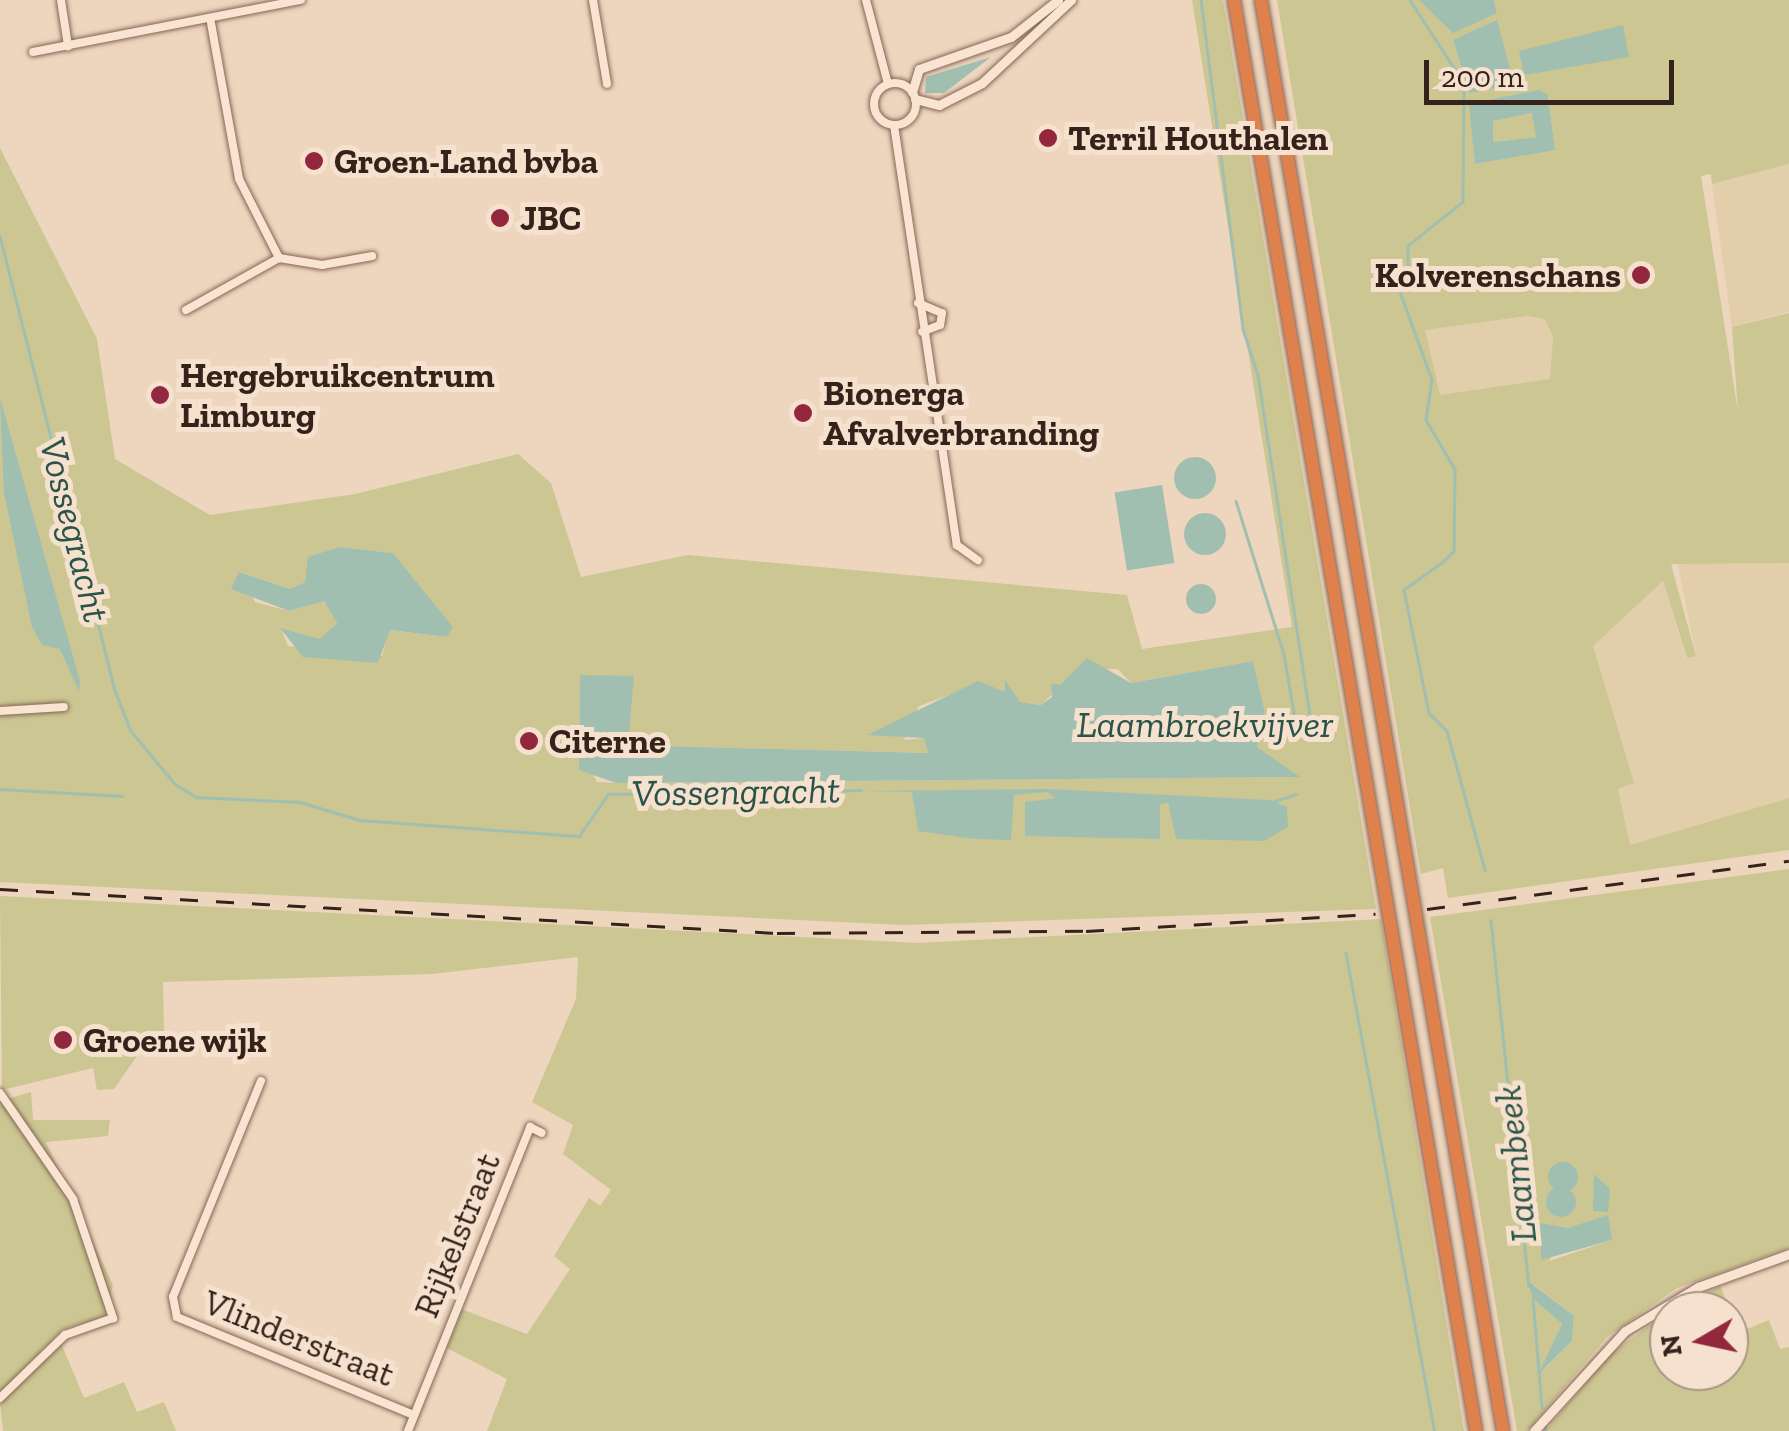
<!DOCTYPE html>
<style>
body{margin:0}
#map{position:relative;width:1789px;height:1431px;overflow:hidden;background:#edd5be;font-family:"Zilla Slab",serif}
div>[style]{position:absolute}
.farmland>*{inset:0;background:#e3ceab}
.green>*{inset:0;background:#cbc692}
.water>*{inset:0;background:#a1bfb0;transform-origin:0 0}
.round{border-radius:50%}
.stream>*{height:2.5px;margin:-1.25px;padding:0 1.25px;transform-origin:1.25px;border-radius:1.25px;background:#a1bfb0}
.roads{filter:drop-shadow(0 0 2px #856657) drop-shadow(0 0 2px #856657)}
.minor>*{height:8px;margin:-4px;padding:0 4px;transform-origin:4px;border-radius:4px;background:#f8e4d0}
.minor>.ring{margin:-4px;padding:0;box-sizing:content-box;background:none;border:8px solid #f8e4d0;border-radius:50%}
.tertiary>*{height:9px;margin:-4.5px;padding:0 4.5px;transform-origin:4.5px;border-radius:4.5px;background:#f8e4d0}
.motorway>*{height:12px;margin:-6px;padding:0 6px;transform-origin:6px;border-radius:6px;background:#de814d}
.rail>*{height:2.5px;margin-top:-1.25px;transform-origin:0;background:repeating-linear-gradient(90deg,#34221b 0 18px,transparent 0 36px)}
.dots>*{width:28px;height:28px;translate:-50% -50%;box-sizing:border-box;border:5px solid #f5e1cd;border-radius:50%}
span{translate:-50% -50%;white-space:nowrap;text-align:center;line-height:1.15;-webkit-text-stroke:10px #f5e1cd;paint-order:stroke}
.poi-label{font-size:35px;color:#34221b;font-weight:700}
.left{translate:0 -50%;text-align:left}
.right{translate:-100% -50%;text-align:right}
.street-label{font-size:35px;color:#34221b}
.water-label{font-size:38px;color:#2b5449;font-style:italic}
.north{position:absolute;left:1649px;top:1291px;width:100px;height:100px;box-sizing:border-box;background:#f5e1cd;border:2px solid #a89586;border-radius:50%;rotate:261deg;font-size:28px;font-weight:700;line-height:40px;text-align:center;color:#34221b}
.north::after{content:'';display:block;margin:auto;width:35px;height:45px;background:#93273e;clip-path:polygon(50% 0,100% 100%,50% 72%,0 100%)}
.scale{position:absolute;left:1424px;top:60px;width:250px;height:45px;box-sizing:border-box;border:5px solid #34221b;border-top:0;padding-left:12px;font-size:30px;line-height:35px;white-space:nowrap;color:#34221b;-webkit-text-stroke:8px #f5e1cd;paint-order:stroke}
</style>
<div id="map">
<div class="farmland">
<div style="clip-path:polygon(1789px 164px,1789px 312px,1732px 327px,1712px 184px)"></div>
<div style="clip-path:polygon(1529px 316px,1545px 319px,1553px 337px,1550px 380px,1440px 395px,1424px 330px)"></div>
<div style="clip-path:polygon(1677px 561px,1789px 563px,1789px 798px,1630px 846px,1618px 788px,1633px 782px,1593px 646px,1663px 581px,1686px 658px,1696px 655px)"></div>
</div>
<div class="green">
<div style="clip-path:polygon(evenodd,1192px 0,1223px 0,1376px 909px,904px 925px,0 882px,0 148px,97px 339px,115px 459px,210px 515px,355px 494px,518px 454px,551px 483px,581px 577px,688px 555px,1127px 595px,1142px 649px,1292px 627px,1192px 0,339px 547px,392px 553px,453px 627px,447px 637px,389px 630px,382px 656px,288px 646px,281px 629px,320px 640px,337px 623px,332px 610px,323px 601px,289px 611px,255px 602px,239px 572px,290px 589px,305px 582px,309px 557px,339px 547px,1192px 0,1253px 661px,1265px 712px,1257px 747px,1298px 777px,617px 783px,597px 782px,579px 744px,580px 675px,627px 745px,928px 753px,924px 738px,904px 740px,919px 706px,952px 694px,1006px 692px,1005px 681px,1020px 702px,1041px 705px,1078px 669px,1118px 669px,1131px 683px,1253px 661px)"></div>
<div style="clip-path:polygon(evenodd,1277px 0,1419px 0,1497px 13px,1494px 0,1789px 0,1789px 164px,1712px 184px,1711px 174px,1701px 176px,1738px 412px,1732px 327px,1789px 313px,1789px 563px,1671px 564px,1696px 656px,1687px 658px,1663px 581px,1593px 646px,1634px 783px,1618px 789px,1630px 845px,1789px 798px,1789px 850px,1448px 898px,1443px 868px,1421px 874px,1277px 0,1497px 21px,1469px 93px,1453px 41px,1497px 21px,1277px 0,1548px 95px,1555px 149px,1475px 164px,1470px 104px,1548px 95px,1277px 0,1528px 316px,1545px 319px,1553px 337px,1550px 379px,1440px 395px,1425px 330px,1528px 316px)"></div>
<div style="clip-path:polygon(1533px 113px,1537px 137px,1493px 142px,1492px 121px)"></div>
<div style="clip-path:polygon(evenodd,1789px 869px,1789px 1248px,1677px 1288px,1607px 1337px,1527px 1431px,1517px 1431px,1430px 917px,1789px 869px,1582px 1226px,1612px 1240px,1549px 1261px,1568px 1228px,1582px 1226px,1789px 869px,1534px 1285px,1574px 1316px,1572px 1341px,1543px 1371px,1562px 1324px,1533px 1299px,1534px 1285px)"></div>
<div style="clip-path:polygon(0 896px,918px 943px,1381px 919px,1464px 1431px,487px 1431px,507px 1379px,447px 1348px,461px 1309px,527px 1334px,570px 1269px,554px 1256px,589px 1198px,600px 1206px,611px 1190px,563px 1154px,573px 1125px,532px 1102px,576px 999px,578px 957px,432px 974px,163px 982px,164px 1033px,146px 1043px,114px 1089px,97px 1090px,93px 1068px,2px 1090px)"></div>
<div style="clip-path:polygon(31px 1092px,33px 1120px,110px 1120px,108px 1136px,46px 1142px,113px 1285px,104px 1317px,63px 1329px,0 1393px,0 1101px)"></div>
<div style="clip-path:polygon(1720px 1286px,1740px 1332px,1769px 1320px,1780px 1349px,1789px 1347px,1789px 1431px,1545px 1431px,1612px 1353px,1669px 1311px,1669px 1371px,1729px 1371px,1729px 1311px,1670px 1311px)"></div>
<div style="clip-path:polygon(61px 1343px,84px 1398px,124px 1382px,137px 1412px,164px 1402px,176px 1431px,3px 1431px,0 1403px)"></div>
</div>
<div class="water">
<div style="clip-path:polygon(1419px 0,1494px 0,1497px 13px,1453px 33px)"></div>
<div style="clip-path:polygon(1497px 20px,1514px 84px,1469px 93px,1453px 40px)"></div>
<div style="clip-path:polygon(1623px 25px,1629px 57px,1524px 75px,1519px 51px)"></div>
<div style="clip-path:polygon(991px 57px,944px 93px,925px 93px,926px 77px)"></div>
<div style="clip-path:polygon(evenodd,1539px 90px,1548px 95px,1555px 150px,1475px 164px,1469px 104px,1539px 90px,1532px 113px,1536px 137px,1493px 142px,1493px 121px,1532px 113px)"></div>
<div style="clip-path:polygon(0 398px,80px 681px,79px 691px,60px 649px,42px 645px,32px 627px,4px 493px)"></div>
<div class="round" style="left:1174px;top:457px;width:42px;height:42px"></div>
<div style="left:1162px;top:485px;width:79px;height:48px;rotate:81deg"></div>
<div class="round" style="left:1184px;top:513px;width:42px;height:42px"></div>
<div style="clip-path:polygon(339px 547px,393px 553px,453px 627px,447px 637px,390px 630px,378px 663px,303px 657px,280px 628px,320px 639px,337px 623px,324px 601px,289px 611px,231px 589px,239px 572px,290px 589px,305px 582px,308px 557px)"></div>
<div class="round" style="left:1186px;top:584px;width:30px;height:30px"></div>
<div style="clip-path:polygon(1087px 658px,1131px 683px,1253px 661px,1265px 712px,1257px 747px,1300px 777px,616px 783px,579px 770px,580px 675px,634px 676px,628px 745px,928px 753px,924px 738px,867px 735px,978px 681px,1005px 692px,1005px 680px,1020px 702px,1041px 705px,1052px 697px,1051px 683px,1060px 685px)"></div>
<div style="clip-path:polygon(1047px 789px,1270px 800px,1287px 807px,1288px 827px,1264px 841px,1176px 839px,1168px 802px,1160px 805px,1160px 839px,1025px 836px,1025px 802px,1056px 798px,1047px 792px,1014px 795px,1011px 840px,975px 839px,918px 831px,912px 792px,862px 791px)"></div>
<div class="round" style="left:1548px;top:1162px;width:30px;height:30px"></div>
<div style="clip-path:polygon(1594px 1174px,1610px 1189px,1608px 1212px,1593px 1211px)"></div>
<div class="round" style="left:1546px;top:1187px;width:30px;height:30px"></div>
<div style="clip-path:polygon(1608px 1215px,1612px 1240px,1541px 1260px,1540px 1223px,1568px 1228px)"></div>
<div style="clip-path:polygon(1528px 1281px,1574px 1316px,1572px 1341px,1538px 1375px,1562px 1324px,1533px 1299px)"></div>
</div>
<div class="stream">
<div style="left:1201px;top:0;width:332px;rotate:82.7deg"></div>
<div style="left:1243px;top:329px;width:48px;rotate:71.9deg"></div>
<div style="left:1258px;top:375px;width:349px;rotate:81.3deg"></div>
<div style="left:1410px;top:0;width:99px;rotate:57deg"></div>
<div style="left:1464px;top:83px;width:119px;rotate:90.5deg"></div>
<div style="left:1463px;top:202px;width:70px;rotate:141.3deg"></div>
<div style="left:1408px;top:246px;width:33px;rotate:90deg"></div>
<div style="left:1408px;top:279px;width:12px;rotate:145deg"></div>
<div style="left:1398px;top:286px;width:100px;rotate:70.1deg"></div>
<div style="left:1432px;top:380px;width:40px;rotate:98.5deg"></div>
<div style="left:1426px;top:420px;width:57px;rotate:59.4deg"></div>
<div style="left:1455px;top:469px;width:82px;rotate:90.7deg"></div>
<div style="left:1454px;top:551px;width:18px;rotate:135deg"></div>
<div style="left:0;top:236px;width:466px;rotate:75.8deg"></div>
<div style="left:114px;top:688px;width:46px;rotate:68.4deg"></div>
<div style="left:131px;top:731px;width:69px;rotate:50.3deg"></div>
<div style="left:175px;top:784px;width:26px;rotate:31deg"></div>
<div style="left:197px;top:797px;width:103px;rotate:2.8deg"></div>
<div style="left:300px;top:802px;width:63px;rotate:16.7deg"></div>
<div style="left:360px;top:820px;width:220px;rotate:4.2deg"></div>
<div style="left:579px;top:836px;width:51px;rotate:-55.4deg"></div>
<div style="left:608px;top:794px;width:253px;rotate:-0.9deg"></div>
<div style="left:1236px;top:501px;width:160px;rotate:72.6deg"></div>
<div style="left:1284px;top:654px;width:66px;rotate:80.4deg"></div>
<div style="left:1295px;top:719px;width:21px;rotate:3deg"></div>
<div style="left:1439px;top:565px;width:43px;rotate:144.5deg"></div>
<div style="left:1404px;top:590px;width:126px;rotate:78.5deg"></div>
<div style="left:1429px;top:713px;width:25px;rotate:45deg"></div>
<div style="left:1447px;top:731px;width:144px;rotate:74.7deg"></div>
<div style="left:0;top:789px;width:122px;rotate:3.3deg"></div>
<div style="left:1269px;top:803px;width:28px;rotate:-18deg"></div>
<div style="left:1491px;top:920px;width:368px;rotate:84.1deg"></div>
<div style="left:1346px;top:953px;width:486px;rotate:79.5deg"></div>
<div style="left:1533px;top:1298px;width:110px;rotate:85.3deg"></div>
<div style="left:1545px;top:1426px;width:5px;rotate:79deg"></div>
</div>
<div class="roads">
<div class="minor">
<div style="left:61px;top:0;width:47px;rotate:81.3deg"></div>
<div style="left:593px;top:0;width:85px;rotate:80.5deg"></div>
<div style="left:866px;top:0;width:87px;rotate:75.3deg"></div>
<div style="left:211px;top:23px;width:158px;rotate:79.8deg"></div>
<div style="left:239px;top:179px;width:89px;rotate:63.1deg"></div>
<div style="left:279px;top:258px;width:44px;rotate:9.2deg"></div>
<div style="left:322px;top:265px;width:51px;rotate:-10.2deg"></div>
<div style="left:33px;top:52px;width:273px;rotate:-11deg"></div>
<div class="ring" style="left:874px;top:83px;width:34px;height:34px"></div>
<div style="left:894px;top:125px;width:425px;rotate:81.5deg"></div>
<div style="left:957px;top:545px;width:26px;rotate:36deg"></div>
<div style="left:918px;top:303px;width:26px;rotate:23deg"></div>
<div style="left:942px;top:313px;width:12px;rotate:99deg"></div>
<div style="left:940px;top:325px;width:19px;rotate:159deg"></div>
<div style="left:186px;top:310px;width:107px;rotate:-29.2deg"></div>
<div style="left:0;top:711px;width:64px;rotate:-3.6deg"></div>
<div style="left:261px;top:1081px;width:233px;rotate:112.2deg"></div>
<div style="left:173px;top:1297px;width:20px;rotate:79deg"></div>
<div style="left:177px;top:1317px;width:256px;rotate:22.5deg"></div>
<div style="left:0;top:1093px;width:129px;rotate:55.4deg"></div>
<div style="left:73px;top:1199px;width:126px;rotate:71.4deg"></div>
<div style="left:113px;top:1318px;width:51px;rotate:160.5deg"></div>
<div style="left:65px;top:1335px;width:91px;rotate:135.9deg"></div>
<div style="left:408px;top:1431px;width:328px;rotate:-68.1deg"></div>
<div style="left:530px;top:1127px;width:13px;rotate:27deg"></div>
</div>
<div class="tertiary">
<div style="left:912px;top:92px;width:24px;rotate:-73deg"></div>
<div style="left:919px;top:69px;width:97px;rotate:-19.2deg"></div>
<div style="left:1011px;top:37px;width:60px;rotate:-38.2deg"></div>
<div style="left:915px;top:99px;width:25px;rotate:14deg"></div>
<div style="left:939px;top:105px;width:48px;rotate:-27.1deg"></div>
<div style="left:982px;top:83px;width:122px;rotate:-43deg"></div>
<div style="left:1534px;top:1431px;width:135px;rotate:-47.7deg"></div>
<div style="left:1625px;top:1331px;width:85px;rotate:-31.1deg"></div>
<div style="left:1698px;top:1287px;width:97px;rotate:-19.9deg"></div>
</div>
<div class="motorway">
<div style="left:1234px;top:0;width:1451px;rotate:80.4deg"></div>
<div style="left:1261px;top:0;width:1451px;rotate:80.4deg"></div>
</div>
</div>
<div class="rail">
<div style="left:0;top:889px;width:778px;rotate:3.24deg"></div>
<div style="left:777px;top:933px;width:309px;rotate:-0.4deg"></div>
<div style="left:1086px;top:931px;width:290px;rotate:-3.4deg"></div>
<div style="left:1427px;top:909px;width:365px;rotate:-7.6deg"></div>
</div>
<div class="dots">
<div style="left:1048px;top:138px;background:#93273e"></div>
<div style="left:314px;top:161px;background:#93273e"></div>
<div style="left:500px;top:218px;background:#93273e"></div>
<div style="left:1641px;top:275px;background:#93273e"></div>
<div style="left:160px;top:395px;background:#93273e"></div>
<div style="left:803px;top:413px;background:#93273e"></div>
<div style="left:529px;top:741px;background:#93273e"></div>
<div style="left:63px;top:1040px;background:#93273e"></div>
</div>
<div class="poi-label">
<span class="left" style="left:1068px;top:138px">Terril Houthalen</span>
<span class="left" style="left:334px;top:161px">Groen-Land bvba</span>
<span class="left" style="left:520px;top:218px">JBC</span>
<span class="right" style="left:1621px;top:275px">Kolverenschans</span>
<span class="left" style="left:180px;top:395px">Hergebruikcentrum<br>Limburg</span>
<span class="left" style="left:823px;top:413px">Bionerga<br>Afvalverbranding</span>
<span class="left" style="left:549px;top:741px">Citerne</span>
<span class="left" style="left:83px;top:1040px">Groene wijk</span>
</div>
<div class="street-label">
<span style="left:457px;top:1235px;rotate:-68deg">Rijkelstraat</span>
<span style="left:299px;top:1338px;rotate:22deg">Vlinderstraat</span>
</div>
<div class="water-label">
<span style="left:74px;top:530px;rotate:76deg">Vossegracht</span>
<span style="left:1205px;top:725px">Laambroekvijver</span>
<span style="left:736px;top:792px;rotate:-1deg">Vossengracht</span>
<span style="left:1516px;top:1164px;rotate:-96deg">Laambeek</span>
</div>
<div class="north">N</div>
<div class="scale">200 m</div>
</div>
